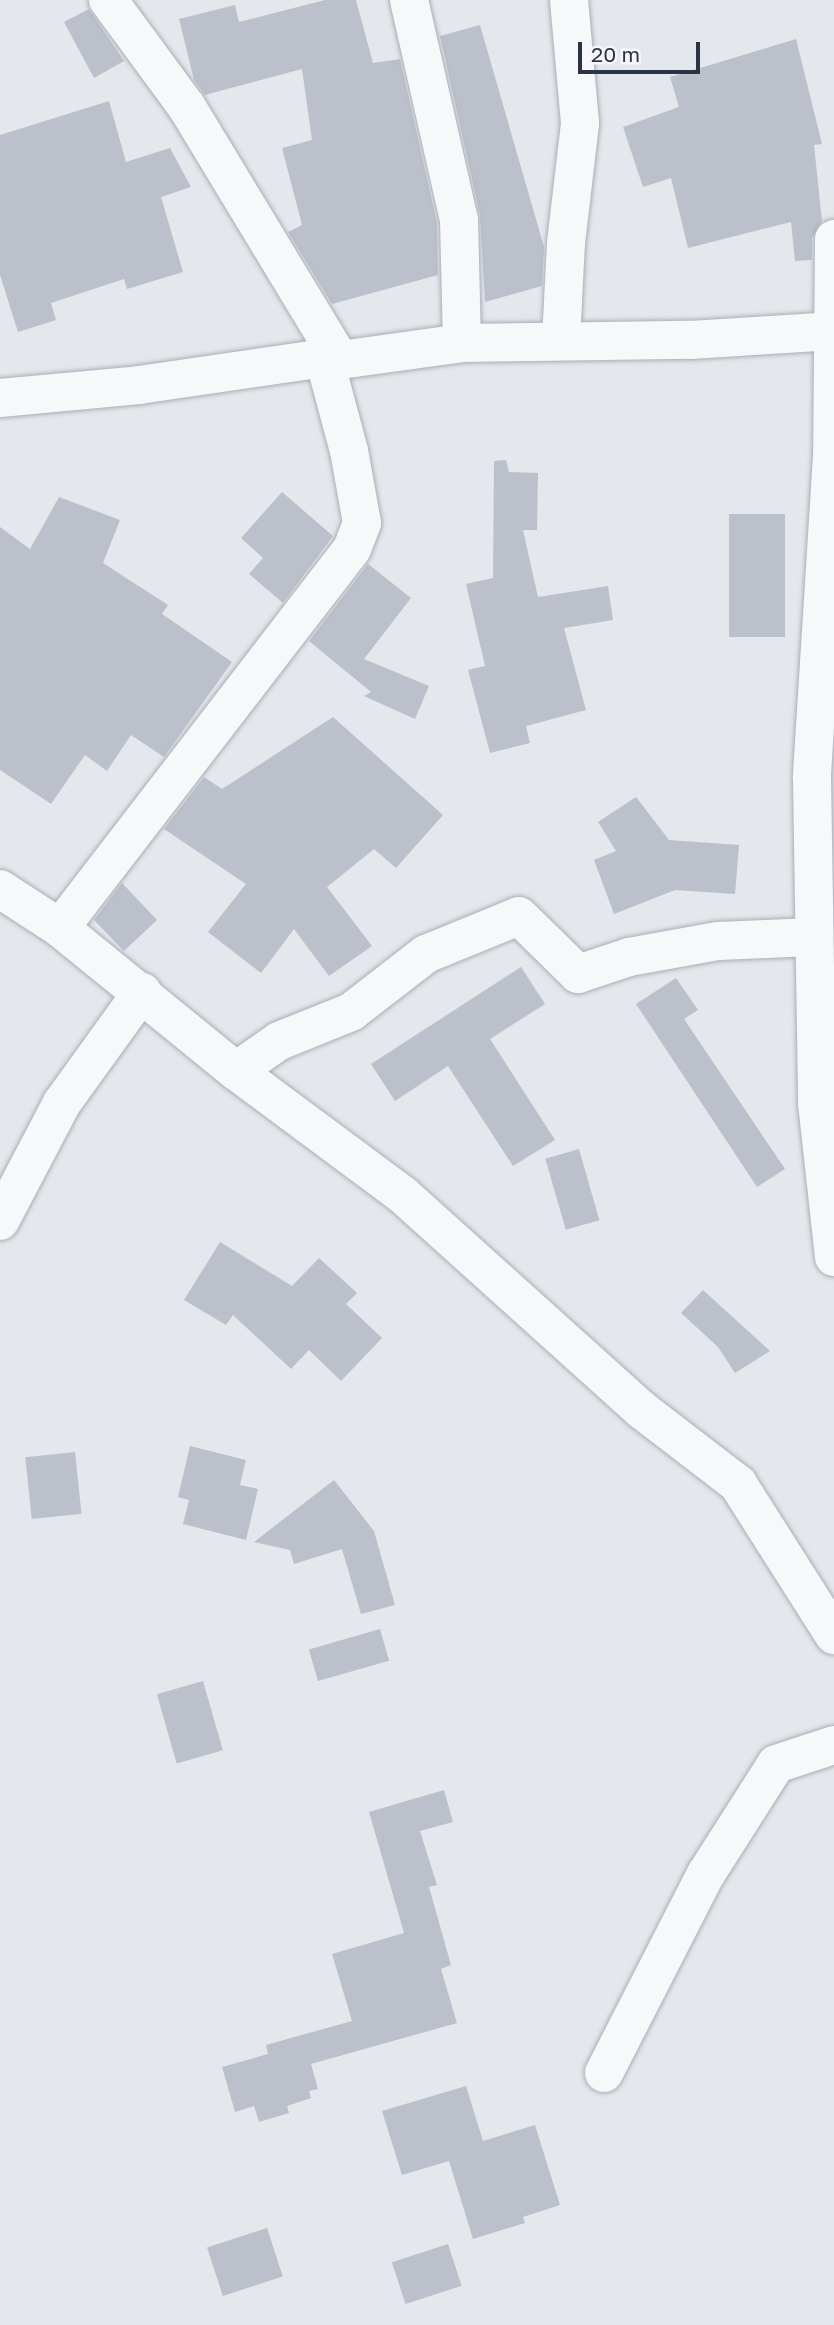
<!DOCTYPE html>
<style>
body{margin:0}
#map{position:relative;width:834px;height:2325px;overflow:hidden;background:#e4e7ec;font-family:"Golos Text",sans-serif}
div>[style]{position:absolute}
.building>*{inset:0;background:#bbc0ca;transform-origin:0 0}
.roads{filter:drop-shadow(0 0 2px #a9aeb7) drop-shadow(0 0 2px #a9aeb7)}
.minor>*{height:38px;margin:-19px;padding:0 19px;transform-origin:19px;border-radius:19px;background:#f7f8fa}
span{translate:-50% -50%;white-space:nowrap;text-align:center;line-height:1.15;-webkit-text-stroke:5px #f4f6f9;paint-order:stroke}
.scale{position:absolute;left:578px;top:42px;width:122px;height:32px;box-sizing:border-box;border:4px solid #2b3445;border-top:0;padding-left:9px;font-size:21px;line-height:24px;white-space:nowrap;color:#2b3445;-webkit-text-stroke:5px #f4f6f9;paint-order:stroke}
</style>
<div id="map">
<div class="building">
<div style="clip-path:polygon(325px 0,356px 0,373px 63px,400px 59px,437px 223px,438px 275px,332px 304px,288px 232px,302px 225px,282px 148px,312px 140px,302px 69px,205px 95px,194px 80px,179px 19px,235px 5px,239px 22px)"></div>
<div style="clip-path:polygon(89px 9px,124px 61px,94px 78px,64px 22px)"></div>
<div style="clip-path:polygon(480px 25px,544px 247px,542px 286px,485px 302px,480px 215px,440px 36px)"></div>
<div style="clip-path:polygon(796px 39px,822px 144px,814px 145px,822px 221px,812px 238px,812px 260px,795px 261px,791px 222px,688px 248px,671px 178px,643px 187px,623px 127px,679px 107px,670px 77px)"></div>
<div style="clip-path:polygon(109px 101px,126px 162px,170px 148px,191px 187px,161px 197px,183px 272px,127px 289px,124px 279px,51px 303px,56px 320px,18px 332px,0 275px,0 135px)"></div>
<div style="clip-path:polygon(506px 460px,509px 472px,538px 473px,537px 530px,523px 530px,538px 597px,608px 586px,613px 620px,564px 628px,586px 710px,526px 726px,530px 743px,490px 753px,468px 670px,485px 666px,466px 584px,493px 578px,494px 461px)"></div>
<div style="clip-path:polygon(282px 492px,333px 536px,283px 603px,249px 574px,263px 558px,241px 538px)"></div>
<div style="clip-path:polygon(59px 497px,120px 520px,103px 563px,168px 605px,162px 614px,232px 662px,164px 757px,131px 735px,107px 771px,85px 755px,51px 804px,0 770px,0 527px,30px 549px)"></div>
<div style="left:729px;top:514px;width:56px;height:123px"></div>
<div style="clip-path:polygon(368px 564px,411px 598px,364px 659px,429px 686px,415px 719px,364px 696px,371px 692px,309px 641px)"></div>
<div style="clip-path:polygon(333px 717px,443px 815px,396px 868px,374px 849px,327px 887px,372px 946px,329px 976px,294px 929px,261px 973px,208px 932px,246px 884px,164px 829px,204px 777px,222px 789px)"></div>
<div style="clip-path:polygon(636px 797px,669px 840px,739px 845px,735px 894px,675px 890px,614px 914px,594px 860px,616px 851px,598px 822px)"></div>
<div style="clip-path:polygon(122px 883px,157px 920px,124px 951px,94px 920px)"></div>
<div style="clip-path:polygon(521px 967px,545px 1004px,490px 1039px,555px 1140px,513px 1166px,448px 1066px,395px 1101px,371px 1064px)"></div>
<div style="clip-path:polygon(676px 978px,698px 1010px,684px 1019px,785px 1169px,757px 1187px,636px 1004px)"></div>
<div style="left:579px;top:1149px;width:74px;height:35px;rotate:74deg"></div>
<div style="clip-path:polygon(220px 1242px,292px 1286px,319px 1258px,357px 1293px,346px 1304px,382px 1338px,341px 1381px,309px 1350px,291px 1369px,233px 1315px,226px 1325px,184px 1300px)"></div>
<div style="clip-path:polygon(703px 1290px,770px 1351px,735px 1373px,718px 1347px,681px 1313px)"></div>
<div style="clip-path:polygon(190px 1446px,246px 1460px,240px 1485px,258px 1489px,246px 1540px,183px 1524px,189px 1500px,178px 1497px)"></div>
<div style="left:75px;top:1452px;width:62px;height:50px;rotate:84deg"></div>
<div style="clip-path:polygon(334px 1480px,374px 1531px,395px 1605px,361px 1614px,342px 1549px,294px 1564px,290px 1550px,254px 1542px)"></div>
<div style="left:380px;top:1629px;width:33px;height:74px;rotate:74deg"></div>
<div style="left:203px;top:1681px;width:72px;height:48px;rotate:74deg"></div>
<div style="clip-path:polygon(444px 1790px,453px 1822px,420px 1831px,437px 1885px,429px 1887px,451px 1965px,441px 1969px,457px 2023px,311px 2064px,318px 2089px,309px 2091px,311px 2098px,287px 2106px,289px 2113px,259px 2122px,254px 2106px,235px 2112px,222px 2067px,268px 2054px,266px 2045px,352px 2021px,332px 1954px,404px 1933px,369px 1812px)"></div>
<div style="clip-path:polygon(466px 2086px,483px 2141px,535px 2125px,560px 2205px,523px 2217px,525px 2223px,473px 2239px,449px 2161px,402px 2175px,382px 2111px)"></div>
<div style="left:267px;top:2228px;width:51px;height:63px;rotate:72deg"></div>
<div style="left:448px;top:2244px;width:44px;height:59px;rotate:72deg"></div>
</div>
<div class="roads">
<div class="minor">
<div style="left:409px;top:0;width:226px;rotate:77.2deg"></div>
<div style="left:459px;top:220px;width:123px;rotate:88.6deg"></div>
<div style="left:834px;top:239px;width:217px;rotate:90.5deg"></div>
<div style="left:832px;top:456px;width:322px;rotate:93.6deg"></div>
<div style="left:812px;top:777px;width:326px;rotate:89.1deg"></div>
<div style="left:817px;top:1103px;width:155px;rotate:83.7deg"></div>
<div style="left:561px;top:341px;width:98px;rotate:-87.1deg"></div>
<div style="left:566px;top:243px;width:121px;rotate:-83.3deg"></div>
<div style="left:580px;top:123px;width:123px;rotate:-95.1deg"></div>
<div style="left:340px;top:360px;width:123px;rotate:-7.9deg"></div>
<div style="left:462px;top:343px;width:228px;rotate:-0.8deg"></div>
<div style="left:690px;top:340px;width:143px;rotate:-3.6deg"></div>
<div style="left:0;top:398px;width:140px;rotate:-5.3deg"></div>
<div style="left:139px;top:385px;width:187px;rotate:-8.3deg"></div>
<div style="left:324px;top:358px;width:16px;rotate:7deg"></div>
<div style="left:340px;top:360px;width:297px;rotate:-121.2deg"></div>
<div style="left:186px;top:106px;width:132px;rotate:-126.3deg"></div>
<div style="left:0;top:889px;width:72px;rotate:33deg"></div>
<div style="left:60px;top:928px;width:227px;rotate:39.1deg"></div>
<div style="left:236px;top:1071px;width:208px;rotate:36.6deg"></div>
<div style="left:403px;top:1195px;width:323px;rotate:42deg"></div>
<div style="left:643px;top:1411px;width:120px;rotate:37.5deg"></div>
<div style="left:738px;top:1484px;width:179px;rotate:57.6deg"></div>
<div style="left:60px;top:928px;width:478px;rotate:-52.4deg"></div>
<div style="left:352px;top:549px;width:28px;rotate:-69deg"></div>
<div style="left:362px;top:523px;width:73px;rotate:-100.2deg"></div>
<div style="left:349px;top:451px;width:96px;rotate:-105deg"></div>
<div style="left:236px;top:1071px;width:52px;rotate:-34.9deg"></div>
<div style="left:279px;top:1041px;width:78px;rotate:-21.9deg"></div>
<div style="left:351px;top:1012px;width:95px;rotate:-37.7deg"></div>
<div style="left:426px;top:954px;width:100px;rotate:-22.2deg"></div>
<div style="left:519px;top:916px;width:83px;rotate:44.5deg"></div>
<div style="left:578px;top:974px;width:54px;rotate:-18.4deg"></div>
<div style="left:629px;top:957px;width:90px;rotate:-10.2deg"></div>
<div style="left:718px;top:941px;width:96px;rotate:-2.4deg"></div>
<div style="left:0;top:1221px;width:133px;rotate:-62.3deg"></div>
<div style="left:62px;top:1103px;width:137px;rotate:-54.2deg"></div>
<div style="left:604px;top:2073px;width:224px;rotate:-62.9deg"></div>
<div style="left:706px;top:1874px;width:130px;rotate:-57.5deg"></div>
<div style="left:776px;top:1764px;width:61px;rotate:-18.1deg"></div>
</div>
</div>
<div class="scale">20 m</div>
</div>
